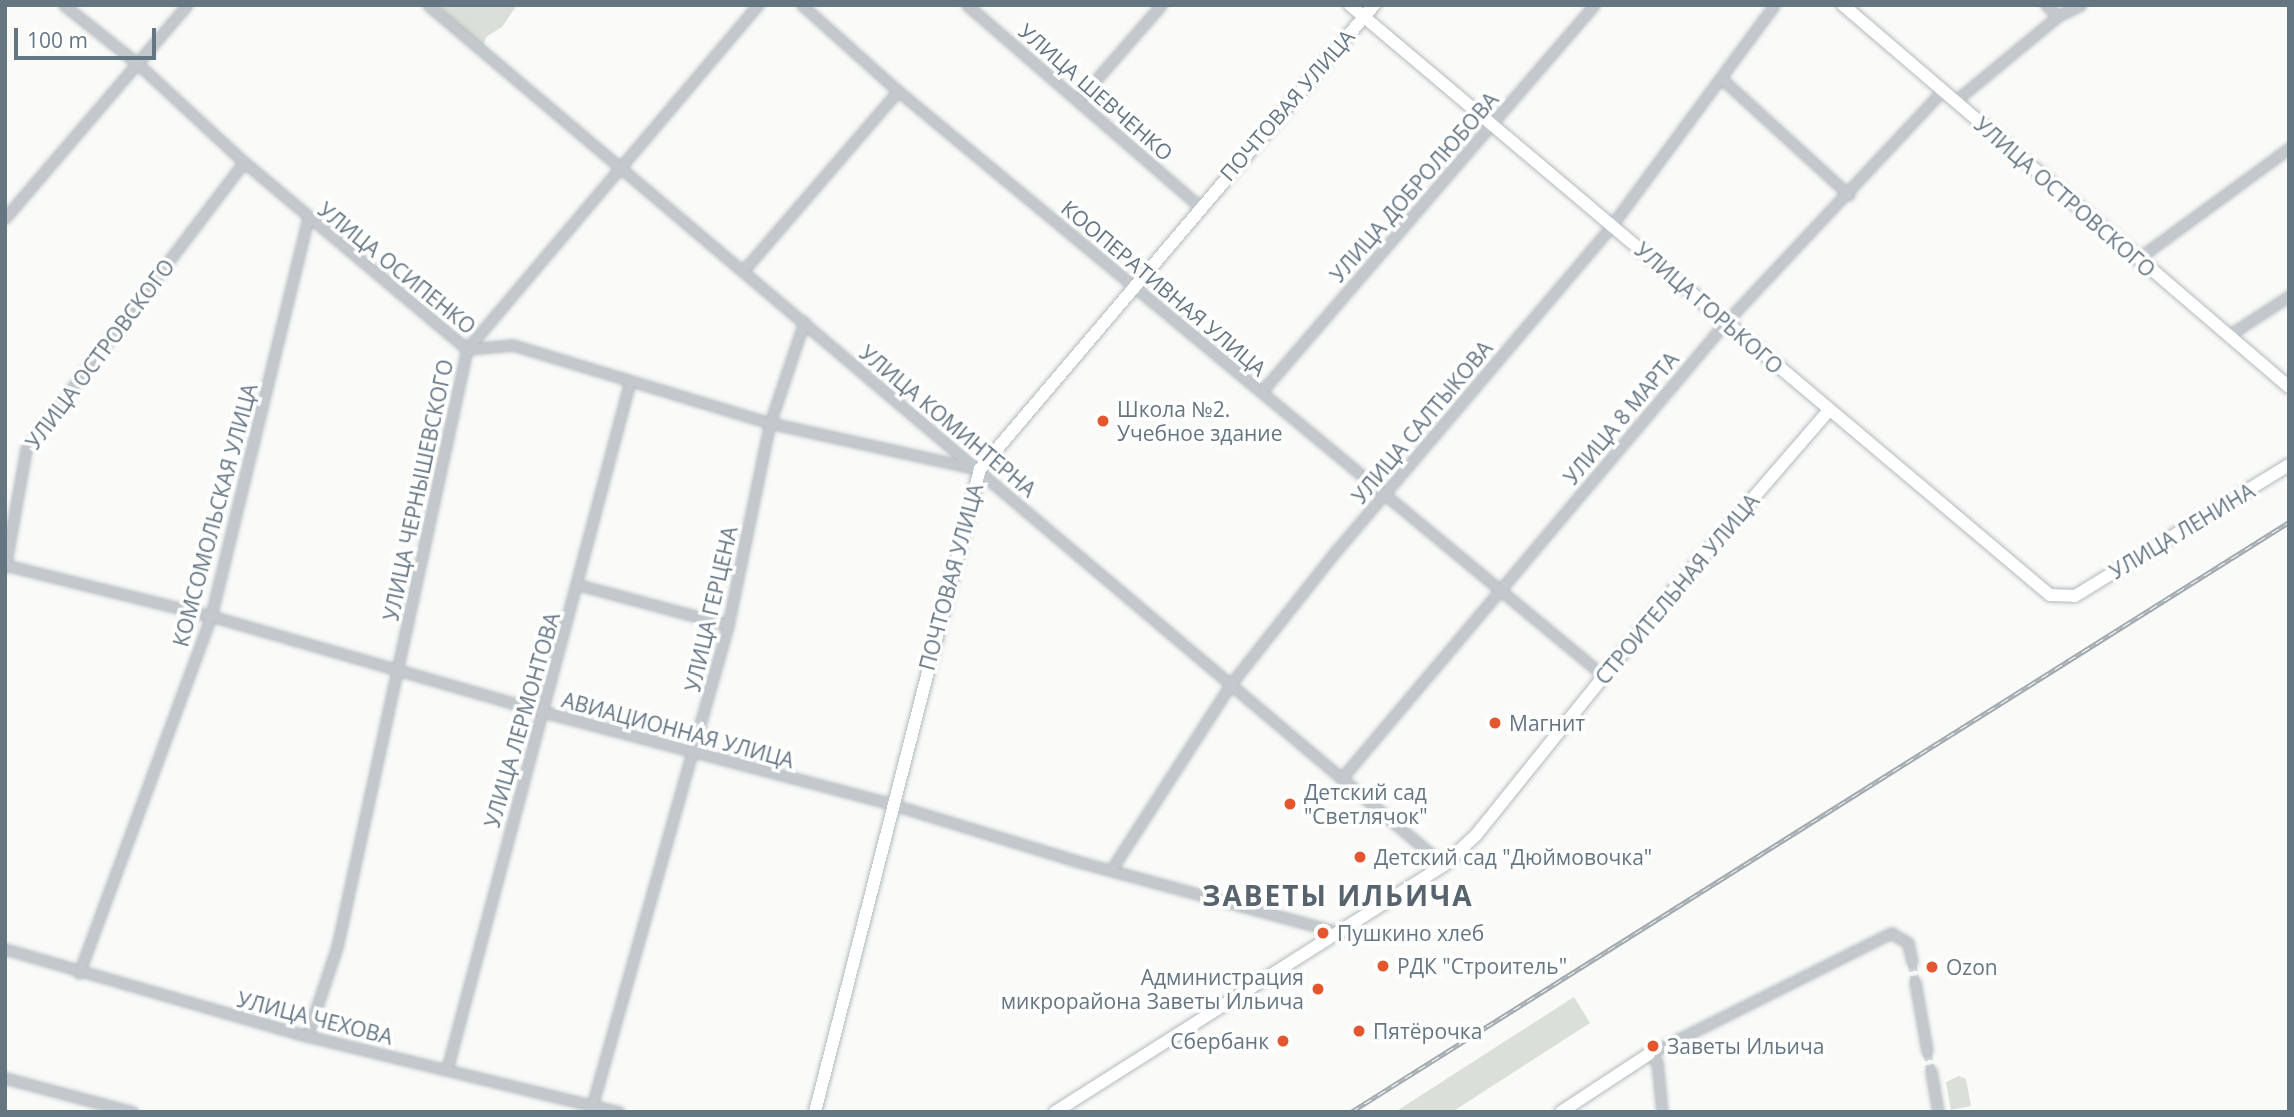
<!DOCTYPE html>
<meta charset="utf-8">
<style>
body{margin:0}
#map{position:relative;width:2294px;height:1117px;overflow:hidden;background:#fafaf8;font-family:"Open Sans",sans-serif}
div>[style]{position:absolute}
.green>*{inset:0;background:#dadfd7}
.street-tunnel>*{height:9px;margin-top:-4.5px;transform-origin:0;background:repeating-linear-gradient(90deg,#d5d9db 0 9px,transparent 0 13.5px)}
.roads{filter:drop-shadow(0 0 2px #b3babf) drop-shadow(0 0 2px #b3babf)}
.street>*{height:9px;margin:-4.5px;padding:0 4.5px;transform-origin:4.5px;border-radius:4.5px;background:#c3c8cc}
.secondary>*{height:12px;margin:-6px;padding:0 6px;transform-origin:6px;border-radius:6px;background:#fff}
.rail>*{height:5px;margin-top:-2.5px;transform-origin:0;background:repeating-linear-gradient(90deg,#fff 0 8px,#a2aab0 0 16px);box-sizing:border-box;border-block:2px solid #a2aab0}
.dots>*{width:19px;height:19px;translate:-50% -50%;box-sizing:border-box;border:4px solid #fff;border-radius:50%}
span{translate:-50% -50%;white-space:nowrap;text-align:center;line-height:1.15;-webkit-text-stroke:7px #fff;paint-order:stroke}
.street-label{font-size:21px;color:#657683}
.poi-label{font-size:21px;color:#657683}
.left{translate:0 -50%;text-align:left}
.right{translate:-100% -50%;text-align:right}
.district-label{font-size:28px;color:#57646e;font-weight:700;letter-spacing:2px}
.frame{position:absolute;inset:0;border:7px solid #657683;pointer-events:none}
.scale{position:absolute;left:14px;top:28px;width:142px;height:32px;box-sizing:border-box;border:4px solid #657683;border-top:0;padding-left:9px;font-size:21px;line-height:24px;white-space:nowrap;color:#657683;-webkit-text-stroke:5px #fff;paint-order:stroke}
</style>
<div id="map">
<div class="green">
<div style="clip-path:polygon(437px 5px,517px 5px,502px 27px,486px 37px,482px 50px)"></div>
<div style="clip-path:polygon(1574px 997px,1590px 1023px,1452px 1112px,1395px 1112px)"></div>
<div style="clip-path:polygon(1959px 1076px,1966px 1079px,1971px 1106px,1951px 1110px,1946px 1082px)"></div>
</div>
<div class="street-tunnel">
<div style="left:1912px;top:962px;width:20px;rotate:81deg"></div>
<div style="left:1927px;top:1051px;width:20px;rotate:79deg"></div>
</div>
<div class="roads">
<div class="street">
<div style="left:64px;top:5px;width:95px;rotate:38.6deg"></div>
<div style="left:138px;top:64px;width:144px;rotate:42.8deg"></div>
<div style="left:244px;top:162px;width:291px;rotate:40deg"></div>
<div style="left:467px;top:349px;width:46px;rotate:-5deg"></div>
<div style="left:513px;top:345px;width:269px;rotate:16.9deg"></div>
<div style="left:770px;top:423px;width:213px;rotate:12.5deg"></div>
<div style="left:428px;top:5px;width:1331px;rotate:40.25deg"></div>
<div style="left:802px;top:5px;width:129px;rotate:41.9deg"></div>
<div style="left:898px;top:91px;width:917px;rotate:39.65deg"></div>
<div style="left:967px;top:5px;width:308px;rotate:40.9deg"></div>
<div style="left:2046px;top:5px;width:16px;rotate:43deg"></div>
<div style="left:1722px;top:79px;width:172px;rotate:42.4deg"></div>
<div style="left:1080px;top:98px;width:123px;rotate:-48.9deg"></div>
<div style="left:1954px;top:102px;width:135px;rotate:-39.6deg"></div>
<div style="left:2058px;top:16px;width:25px;rotate:-26deg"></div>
<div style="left:5px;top:218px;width:280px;rotate:-49.5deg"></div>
<div style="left:2136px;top:260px;width:190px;rotate:-36.2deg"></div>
<div style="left:743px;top:271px;width:238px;rotate:-49.3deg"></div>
<div style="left:2229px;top:335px;width:72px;rotate:-33deg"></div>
<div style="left:1262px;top:391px;width:509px;rotate:-49.3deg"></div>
<div style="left:5px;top:565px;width:212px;rotate:13.9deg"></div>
<div style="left:211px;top:616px;width:342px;rotate:16.1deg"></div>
<div style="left:540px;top:711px;width:363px;rotate:14.8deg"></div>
<div style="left:891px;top:804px;width:194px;rotate:17.1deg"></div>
<div style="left:1076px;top:861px;width:275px;rotate:15.2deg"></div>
<div style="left:5px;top:567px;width:120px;rotate:-79.9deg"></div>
<div style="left:26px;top:449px;width:360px;rotate:-52.8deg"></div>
<div style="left:579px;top:585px;width:154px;rotate:15deg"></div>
<div style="left:1341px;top:779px;width:596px;rotate:-49.9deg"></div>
<div style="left:1725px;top:323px;width:316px;rotate:-46.9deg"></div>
<div style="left:1111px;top:870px;width:220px;rotate:-57.2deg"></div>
<div style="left:1230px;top:685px;width:171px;rotate:-51.7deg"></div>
<div style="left:1336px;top:551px;width:427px;rotate:-49.7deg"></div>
<div style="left:1612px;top:225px;width:273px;rotate:-53.6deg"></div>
<div style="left:5px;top:949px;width:314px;rotate:16.1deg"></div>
<div style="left:307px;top:1036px;width:321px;rotate:13.7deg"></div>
<div style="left:79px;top:973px;width:381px;rotate:-69.7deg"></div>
<div style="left:211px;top:616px;width:410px;rotate:-76.3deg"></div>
<div style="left:1915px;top:982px;width:70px;rotate:80.1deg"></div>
<div style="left:307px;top:1036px;width:94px;rotate:-71.4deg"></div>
<div style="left:337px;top:947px;width:612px;rotate:-77.74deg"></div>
<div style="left:467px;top:349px;width:451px;rotate:-49.8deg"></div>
<div style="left:447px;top:1069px;width:712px;rotate:-75.1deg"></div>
<div style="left:1931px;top:1071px;width:42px;rotate:80.3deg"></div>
<div style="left:5px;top:1078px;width:132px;rotate:14.9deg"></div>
<div style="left:592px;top:1106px;width:500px;rotate:-74.2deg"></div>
<div style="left:728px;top:625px;width:206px;rotate:-78.3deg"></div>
<div style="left:770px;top:423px;width:107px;rotate:-71.4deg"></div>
<div style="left:1662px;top:1112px;width:50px;rotate:-95.7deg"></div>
<div style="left:1657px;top:1062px;width:11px;rotate:-135deg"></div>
<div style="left:1649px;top:1054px;width:271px;rotate:-26.6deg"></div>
<div style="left:1891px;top:933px;width:20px;rotate:30deg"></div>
<div style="left:1908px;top:943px;width:19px;rotate:78deg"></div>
</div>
<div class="secondary">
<div style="left:1350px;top:5px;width:915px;rotate:40.13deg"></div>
<div style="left:2050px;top:595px;width:25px;rotate:2deg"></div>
<div style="left:2075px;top:596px;width:251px;rotate:-31.5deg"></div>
<div style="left:1843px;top:5px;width:587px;rotate:40.58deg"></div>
<div style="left:815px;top:1112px;width:664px;rotate:-75.61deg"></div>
<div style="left:980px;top:469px;width:609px;rotate:-49.66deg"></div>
<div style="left:1055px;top:1112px;width:461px;rotate:-32.4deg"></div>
<div style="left:1444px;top:865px;width:44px;rotate:-43.2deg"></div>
<div style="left:1476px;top:835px;width:294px;rotate:-51.2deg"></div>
<div style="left:1660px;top:606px;width:259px;rotate:-49.2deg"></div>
<div style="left:1561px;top:1112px;width:105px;rotate:-33.4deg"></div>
</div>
</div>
<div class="rail">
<div style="left:1351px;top:1112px;width:1108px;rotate:-32.17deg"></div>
</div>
<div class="dots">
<div style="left:1103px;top:421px;background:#e4572e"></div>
<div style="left:1495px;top:723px;background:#e4572e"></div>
<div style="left:1290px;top:804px;background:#e4572e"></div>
<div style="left:1360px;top:857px;background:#e4572e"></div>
<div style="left:1323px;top:933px;background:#e4572e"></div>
<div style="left:1383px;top:966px;background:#e4572e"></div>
<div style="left:1932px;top:967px;background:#e4572e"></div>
<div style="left:1318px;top:989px;background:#e4572e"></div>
<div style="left:1359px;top:1031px;background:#e4572e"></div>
<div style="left:1283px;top:1041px;background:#e4572e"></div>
<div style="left:1653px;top:1046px;background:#e4572e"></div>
</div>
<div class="street-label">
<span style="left:1096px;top:92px;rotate:41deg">УЛИЦА ШЕВЧЕНКО</span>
<span style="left:1287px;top:105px;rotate:-49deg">ПОЧТОВАЯ УЛИЦА</span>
<span style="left:1414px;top:187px;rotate:-49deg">УЛИЦА ДОБРОЛЮБОВА</span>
<span style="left:2065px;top:197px;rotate:41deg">УЛИЦА ОСТРОВСКОГО</span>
<span style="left:397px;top:268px;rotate:39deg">УЛИЦА ОСИПЕНКО</span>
<span style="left:1164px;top:288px;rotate:40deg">КООПЕРАТИВНАЯ УЛИЦА</span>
<span style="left:1709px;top:308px;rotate:41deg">УЛИЦА ГОРЬКОГО</span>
<span style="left:100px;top:354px;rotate:-53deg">УЛИЦА ОСТРОВСКОГО</span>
<span style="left:1621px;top:418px;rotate:-50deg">УЛИЦА 8 МАРТА</span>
<span style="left:948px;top:421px;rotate:40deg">УЛИЦА КОМИНТЕРНА</span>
<span style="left:1422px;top:422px;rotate:-50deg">УЛИЦА САЛТЫКОВА</span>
<span style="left:418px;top:490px;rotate:-78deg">УЛИЦА ЧЕРНЫШЕВСКОГО</span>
<span style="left:215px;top:515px;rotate:-75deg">КОМСОМОЛЬСКАЯ УЛИЦА</span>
<span style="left:2182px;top:531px;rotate:-31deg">УЛИЦА ЛЕНИНА</span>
<span style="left:951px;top:577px;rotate:-75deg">ПОЧТОВАЯ УЛИЦА</span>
<span style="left:1677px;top:589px;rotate:-50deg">СТРОИТЕЛЬНАЯ УЛИЦА</span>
<span style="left:711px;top:609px;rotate:-77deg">УЛИЦА ГЕРЦЕНА</span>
<span style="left:522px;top:720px;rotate:-74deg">УЛИЦА ЛЕРМОНТОВА</span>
<span style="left:678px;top:730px;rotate:15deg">АВИАЦИОННАЯ УЛИЦА</span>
<span style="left:315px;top:1018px;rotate:14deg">УЛИЦА ЧЕХОВА</span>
</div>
<div class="poi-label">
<span class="left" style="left:1117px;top:421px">Школа №2.<br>Учебное здание</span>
<span class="left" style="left:1509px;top:723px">Магнит</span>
<span class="left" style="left:1304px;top:804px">Детский сад<br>"Светлячок"</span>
<span class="left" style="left:1374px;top:857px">Детский сад "Дюймовочка"</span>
<span class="left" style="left:1337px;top:933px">Пушкино хлеб</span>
<span class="left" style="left:1397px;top:966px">РДК "Строитель"</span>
<span class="left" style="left:1946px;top:967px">Ozon</span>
<span class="right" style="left:1304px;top:989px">Администрация<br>микрорайона Заветы Ильича</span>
<span class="left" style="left:1373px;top:1031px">Пятёрочка</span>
<span class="right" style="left:1269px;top:1041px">Сбербанк</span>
<span class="left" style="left:1667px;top:1046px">Заветы Ильича</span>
</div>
<div class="district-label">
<span style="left:1338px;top:895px">ЗАВЕТЫ ИЛЬИЧА</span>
</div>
<div class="frame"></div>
<div class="scale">100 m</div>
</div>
